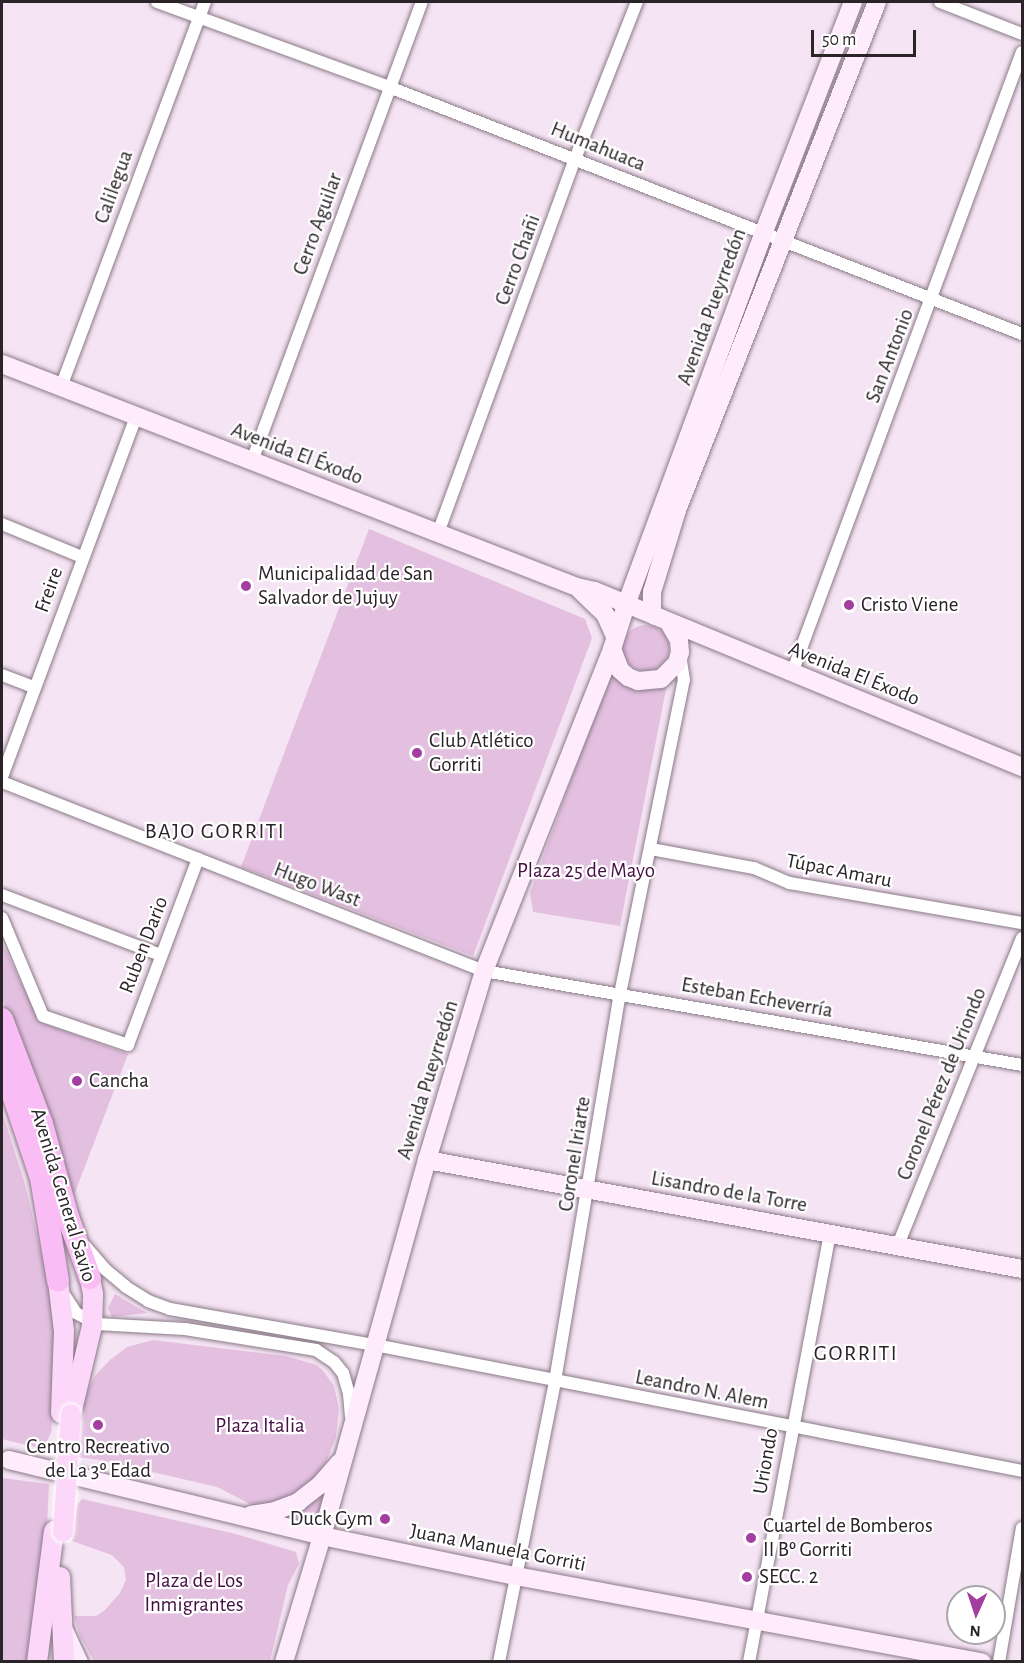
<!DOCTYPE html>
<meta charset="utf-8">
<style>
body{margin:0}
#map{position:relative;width:1024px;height:1663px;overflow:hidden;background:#f5e4f3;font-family:"Alegreya Sans",sans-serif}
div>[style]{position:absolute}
.green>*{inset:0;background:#e3bfe0}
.round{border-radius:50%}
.roads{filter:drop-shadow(0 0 2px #8a7a88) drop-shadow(0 0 2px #8a7a88)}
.minor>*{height:12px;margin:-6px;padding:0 6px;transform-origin:6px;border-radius:6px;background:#fff}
.secondary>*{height:18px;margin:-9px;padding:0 9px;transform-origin:9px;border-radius:9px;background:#feebfc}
.primary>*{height:20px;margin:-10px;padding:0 10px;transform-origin:10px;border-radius:10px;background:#fcd7f9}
.motorway>*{height:22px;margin:-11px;padding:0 11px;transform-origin:11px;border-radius:11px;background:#fabcf5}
.bridges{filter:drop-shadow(0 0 2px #fff) drop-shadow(0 0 2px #fff)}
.primary-bridge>*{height:20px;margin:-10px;padding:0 10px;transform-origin:10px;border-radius:10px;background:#fcd7f9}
.dots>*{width:16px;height:16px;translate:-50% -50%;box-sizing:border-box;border:3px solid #fff;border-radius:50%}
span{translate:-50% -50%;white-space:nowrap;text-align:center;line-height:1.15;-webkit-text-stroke:4.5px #fff;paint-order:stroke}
.street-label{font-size:21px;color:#2a2429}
.poi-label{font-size:21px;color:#2a2429}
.left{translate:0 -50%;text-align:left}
.right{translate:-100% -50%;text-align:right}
.park-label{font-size:21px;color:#460d44}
.neighbourhood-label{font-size:22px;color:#2a2429;letter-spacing:1.5px}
.frame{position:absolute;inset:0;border:3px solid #2a2429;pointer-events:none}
.north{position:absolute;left:946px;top:1585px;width:60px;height:60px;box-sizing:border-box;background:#fff;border:2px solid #aaa7a9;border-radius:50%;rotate:183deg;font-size:16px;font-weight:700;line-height:24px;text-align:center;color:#2a2429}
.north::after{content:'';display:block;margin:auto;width:21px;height:27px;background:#a43da0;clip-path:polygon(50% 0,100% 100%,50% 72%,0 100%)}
.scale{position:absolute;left:811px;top:30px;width:105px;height:27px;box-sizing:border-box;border:3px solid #2a2429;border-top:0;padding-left:8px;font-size:18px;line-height:21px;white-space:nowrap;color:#2a2429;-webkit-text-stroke:4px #fff;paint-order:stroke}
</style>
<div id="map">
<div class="green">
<div style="clip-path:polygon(369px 529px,585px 619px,592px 638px,473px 956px,241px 867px)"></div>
<div class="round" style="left:623px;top:625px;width:46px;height:46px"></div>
<div style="clip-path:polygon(611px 670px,640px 690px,653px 689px,667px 684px,620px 926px,533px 912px,530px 893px)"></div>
<div style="clip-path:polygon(2px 943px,40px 1022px,128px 1054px,74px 1195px,75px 1225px,20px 1044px,2px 999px)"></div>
<div style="clip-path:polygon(2px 1112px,25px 1184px,50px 1291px,58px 1371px,51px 1433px,43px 1449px,2px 1439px)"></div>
<div style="clip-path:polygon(115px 1294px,133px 1305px,147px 1313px,112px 1317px,108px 1308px)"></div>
<div style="clip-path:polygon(153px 1340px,286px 1356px,317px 1365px,324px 1372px,334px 1386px,339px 1409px,336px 1437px,324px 1467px,303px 1491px,263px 1506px,252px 1505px,217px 1487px,101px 1460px,77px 1457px,80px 1408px,94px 1377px,110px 1360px,127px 1347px)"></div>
<div style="clip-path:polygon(2px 1478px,49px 1484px,44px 1585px,31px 1661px,2px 1662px)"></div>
<div style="clip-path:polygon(328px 1489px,319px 1524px,282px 1514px)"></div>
<div style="clip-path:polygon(82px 1499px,236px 1534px,296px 1552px,299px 1564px,288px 1585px,270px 1661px,94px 1661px,80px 1636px,74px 1616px,96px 1616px,104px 1611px,120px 1593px,126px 1580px,124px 1567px,112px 1555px,72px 1541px,77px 1505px)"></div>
</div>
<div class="roads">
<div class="minor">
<div style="left:157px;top:2px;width:247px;rotate:20.1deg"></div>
<div style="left:389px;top:87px;width:679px;rotate:21.32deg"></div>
<div style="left:940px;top:2px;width:88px;rotate:21.3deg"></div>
<div style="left:61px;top:387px;width:411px;rotate:-69.5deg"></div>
<div style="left:252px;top:461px;width:489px;rotate:-69.7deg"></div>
<div style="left:2px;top:524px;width:87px;rotate:22.4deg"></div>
<div style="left:438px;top:533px;width:398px;rotate:-69.9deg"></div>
<div style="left:575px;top:159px;width:169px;rotate:-68.5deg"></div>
<div style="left:792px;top:673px;width:662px;rotate:-69.68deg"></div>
<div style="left:2px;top:675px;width:34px;rotate:21deg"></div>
<div style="left:2px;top:777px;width:384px;rotate:-69.6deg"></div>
<div style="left:2px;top:782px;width:518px;rotate:21.41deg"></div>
<div style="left:484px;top:971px;width:546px;rotate:9.91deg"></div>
<div style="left:651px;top:849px;width:105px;rotate:10.5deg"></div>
<div style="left:754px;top:868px;width:39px;rotate:23deg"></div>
<div style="left:790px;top:883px;width:235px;rotate:9.8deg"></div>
<div style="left:2px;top:895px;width:170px;rotate:20.7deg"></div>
<div style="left:2px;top:918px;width:106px;rotate:67.3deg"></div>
<div style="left:43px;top:1016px;width:90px;rotate:18.8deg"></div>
<div style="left:128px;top:1045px;width:199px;rotate:-69.4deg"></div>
<div style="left:898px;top:1245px;width:331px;rotate:-68deg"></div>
<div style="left:85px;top:1246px;width:32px;rotate:49deg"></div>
<div style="left:106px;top:1270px;width:26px;rotate:40deg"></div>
<div style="left:126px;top:1287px;width:26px;rotate:32deg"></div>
<div style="left:148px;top:1301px;width:23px;rotate:20deg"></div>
<div style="left:170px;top:1309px;width:208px;rotate:10deg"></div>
<div style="left:375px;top:1345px;width:659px;rotate:11.02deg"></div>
<div style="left:65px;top:1296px;width:20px;rotate:57deg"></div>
<div style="left:76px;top:1313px;width:24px;rotate:28deg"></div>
<div style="left:97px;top:1324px;width:88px;rotate:3.3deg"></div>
<div style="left:185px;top:1329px;width:133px;rotate:9.1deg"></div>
<div style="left:316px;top:1350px;width:22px;rotate:34deg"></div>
<div style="left:334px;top:1362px;width:14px;rotate:51deg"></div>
<div style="left:343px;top:1373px;width:22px;rotate:74deg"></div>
<div style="left:349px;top:1394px;width:22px;rotate:85deg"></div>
<div style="left:499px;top:1662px;width:287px;rotate:-78.7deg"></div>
<div style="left:555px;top:1381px;width:392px;rotate:-80.5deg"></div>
<div style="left:620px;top:994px;width:320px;rotate:-78.5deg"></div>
<div style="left:684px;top:680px;width:26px;rotate:-99deg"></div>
<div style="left:749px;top:1662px;width:437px;rotate:-79.3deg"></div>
<div style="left:999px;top:1662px;width:136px;rotate:-80.3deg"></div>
</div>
<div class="secondary">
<div style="left:2px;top:364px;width:617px;rotate:21.2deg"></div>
<div style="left:577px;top:587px;width:18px;rotate:13deg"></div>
<div style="left:595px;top:591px;width:462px;rotate:22.4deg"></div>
<div style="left:580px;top:590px;width:35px;rotate:44deg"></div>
<div style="left:605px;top:614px;width:24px;rotate:66deg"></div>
<div style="left:655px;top:616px;width:7px;rotate:-117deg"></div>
<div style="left:652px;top:610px;width:18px;rotate:-90deg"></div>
<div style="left:652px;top:592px;width:86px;rotate:-73deg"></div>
<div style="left:677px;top:510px;width:546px;rotate:-68.51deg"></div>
<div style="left:612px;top:649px;width:22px;rotate:69deg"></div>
<div style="left:620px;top:670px;width:11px;rotate:41deg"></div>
<div style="left:628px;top:677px;width:11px;rotate:22deg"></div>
<div style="left:638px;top:681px;width:23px;rotate:-5deg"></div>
<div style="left:661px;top:679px;width:23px;rotate:-45deg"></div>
<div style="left:677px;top:663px;width:11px;rotate:-75deg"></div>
<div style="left:680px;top:652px;width:12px;rotate:-95deg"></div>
<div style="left:679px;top:640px;width:20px;rotate:-120deg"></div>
<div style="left:427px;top:1160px;width:605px;rotate:10.38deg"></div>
<div style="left:9px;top:1460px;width:322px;rotate:13.6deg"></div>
<div style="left:322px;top:1536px;width:198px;rotate:11.7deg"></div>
<div style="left:516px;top:1576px;width:474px;rotate:10.5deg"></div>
<div style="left:251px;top:1515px;width:24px;rotate:-9deg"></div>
<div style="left:275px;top:1511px;width:25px;rotate:-21deg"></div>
<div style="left:298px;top:1502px;width:28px;rotate:-38deg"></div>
<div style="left:320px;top:1485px;width:30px;rotate:-49deg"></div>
<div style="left:63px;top:1628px;width:38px;rotate:65deg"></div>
<div style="left:284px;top:1662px;width:132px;rotate:-73.2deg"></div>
<div style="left:322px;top:1536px;width:390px;rotate:-74.4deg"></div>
<div style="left:427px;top:1160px;width:197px;rotate:-73.2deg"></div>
<div style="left:484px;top:971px;width:347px;rotate:-68.3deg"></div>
<div style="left:612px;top:649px;width:46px;rotate:-72.3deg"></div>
<div style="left:626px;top:605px;width:395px;rotate:-69.7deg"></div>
<div style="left:763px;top:234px;width:249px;rotate:-68.8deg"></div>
</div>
<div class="primary">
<div style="left:58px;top:1281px;width:50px;rotate:83.2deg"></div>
<div style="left:64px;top:1331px;width:82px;rotate:92.1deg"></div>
<div style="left:71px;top:1414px;width:90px;rotate:-76.6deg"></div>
<div style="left:92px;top:1326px;width:32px;rotate:-88deg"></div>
<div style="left:93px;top:1294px;width:16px;rotate:-101deg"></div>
<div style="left:60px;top:1577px;width:85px;rotate:87.3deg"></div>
<div style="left:37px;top:1662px;width:132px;rotate:-82.6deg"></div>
</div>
<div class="motorway">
<div style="left:2px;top:1019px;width:112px;rotate:69.1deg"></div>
<div style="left:42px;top:1124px;width:97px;rotate:74.4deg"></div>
<div style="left:68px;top:1217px;width:65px;rotate:70.2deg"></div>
<div style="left:2px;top:1062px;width:122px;rotate:71.4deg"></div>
<div style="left:41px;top:1178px;width:104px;rotate:80.6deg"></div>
</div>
</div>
<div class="bridges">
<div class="primary-bridge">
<div style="left:63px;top:1532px;width:118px;rotate:-86.1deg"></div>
</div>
</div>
<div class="dots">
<div style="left:246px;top:586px;background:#a43da0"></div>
<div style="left:849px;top:605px;background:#a43da0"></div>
<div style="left:417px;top:753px;background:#a43da0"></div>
<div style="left:77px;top:1081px;background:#a43da0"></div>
<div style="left:98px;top:1425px;background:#a43da0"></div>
<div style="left:385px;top:1519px;background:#a43da0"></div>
<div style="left:751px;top:1538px;background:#a43da0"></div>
<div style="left:747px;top:1577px;background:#a43da0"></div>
</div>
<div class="street-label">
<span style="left:598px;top:147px;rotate:22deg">Humahuaca</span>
<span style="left:114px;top:187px;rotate:-70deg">Calilegua</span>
<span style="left:318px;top:224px;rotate:-70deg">Cerro Aguilar</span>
<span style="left:518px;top:260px;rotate:-70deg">Cerro Chañi</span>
<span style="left:712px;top:307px;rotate:-70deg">Avenida Pueyrredón</span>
<span style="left:890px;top:356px;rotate:-69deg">San Antonio</span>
<span style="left:297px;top:454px;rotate:21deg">Avenida El Éxodo</span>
<span style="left:49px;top:590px;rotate:-70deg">Freire</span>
<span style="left:854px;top:674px;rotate:22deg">Avenida El Éxodo</span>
<span style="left:839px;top:871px;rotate:11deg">Túpac Amaru</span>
<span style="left:317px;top:885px;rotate:21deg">Hugo Wast</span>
<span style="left:144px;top:945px;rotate:-69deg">Ruben Dario</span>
<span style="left:757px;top:998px;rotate:10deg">Esteban Echeverría</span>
<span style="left:428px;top:1080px;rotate:-73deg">Avenida Pueyrredón</span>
<span style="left:942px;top:1084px;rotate:-68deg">Coronel Pérez de Uriondo</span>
<span style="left:575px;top:1154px;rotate:-81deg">Coronel Iriarte</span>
<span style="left:729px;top:1192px;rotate:10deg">Lisandro de la Torre</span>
<span style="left:63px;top:1195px;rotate:73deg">Avenida General Savio</span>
<span style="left:702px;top:1390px;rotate:11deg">Leandro N. Alem</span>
<span style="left:766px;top:1461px;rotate:-80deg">Uriondo</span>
<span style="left:498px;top:1548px;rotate:11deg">Juana Manuela Gorriti</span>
</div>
<div class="poi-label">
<span class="left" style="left:258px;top:586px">Municipalidad de San<br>Salvador de Jujuy</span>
<span class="left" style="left:861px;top:605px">Cristo Viene</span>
<span class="left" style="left:429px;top:753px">Club Atlético<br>Gorriti</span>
<span class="left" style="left:89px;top:1081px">Cancha</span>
<span style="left:98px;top:1459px">Centro Recreativo<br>de La 3º Edad</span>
<span class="right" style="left:373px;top:1519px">Duck Gym</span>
<span class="left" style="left:763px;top:1538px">Cuartel de Bomberos<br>II Bº Gorriti</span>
<span class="left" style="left:759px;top:1577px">SECC. 2</span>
</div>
<div class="park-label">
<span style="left:586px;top:871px">Plaza 25 de Mayo</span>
<span style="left:260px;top:1426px">Plaza Italia</span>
<span style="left:194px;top:1593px">Plaza de Los<br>Inmigrantes</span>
</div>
<div class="neighbourhood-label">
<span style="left:215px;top:832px">BAJO GORRITI</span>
<span style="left:856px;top:1354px">GORRITI</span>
</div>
<div class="frame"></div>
<div class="north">N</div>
<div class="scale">50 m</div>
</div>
